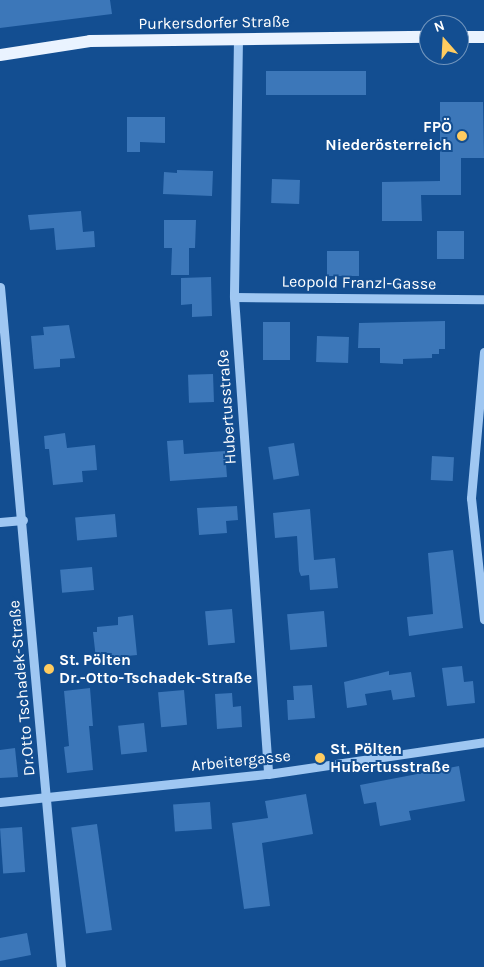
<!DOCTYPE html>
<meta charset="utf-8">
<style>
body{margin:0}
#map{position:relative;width:484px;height:967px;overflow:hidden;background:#134e91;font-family:Karla,sans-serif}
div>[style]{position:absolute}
.building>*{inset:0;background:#3c77b9;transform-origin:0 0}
.minor>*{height:9px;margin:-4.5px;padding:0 4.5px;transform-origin:4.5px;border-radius:4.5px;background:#9fc7f2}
.major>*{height:12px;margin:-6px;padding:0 6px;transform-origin:6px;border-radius:6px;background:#eaf3ff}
.dots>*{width:14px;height:14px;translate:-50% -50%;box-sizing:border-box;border:2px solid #134e91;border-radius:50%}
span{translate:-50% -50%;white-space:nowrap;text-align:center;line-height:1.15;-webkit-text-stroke:4px #134e91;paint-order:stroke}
.street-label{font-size:16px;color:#fff}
.poi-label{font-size:16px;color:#fff;font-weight:700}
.right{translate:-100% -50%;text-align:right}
.left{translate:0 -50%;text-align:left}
.north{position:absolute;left:419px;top:15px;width:50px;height:50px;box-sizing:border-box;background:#134e91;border:1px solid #7195bd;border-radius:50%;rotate:341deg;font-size:14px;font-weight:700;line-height:20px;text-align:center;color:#fff}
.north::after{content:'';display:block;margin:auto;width:18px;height:22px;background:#ffcc60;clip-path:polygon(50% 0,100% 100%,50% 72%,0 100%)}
</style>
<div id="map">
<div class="building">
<div style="clip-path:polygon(0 0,110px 0,112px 14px,0 28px)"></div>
<div style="left:366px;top:71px;width:24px;height:100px;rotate:90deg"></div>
<div style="clip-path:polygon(440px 102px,483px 102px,484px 158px,461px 158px,461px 195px,421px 195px,422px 221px,382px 221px,382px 182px,440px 181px)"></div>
<div style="clip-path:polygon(127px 117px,165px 117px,165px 143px,140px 142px,140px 152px,127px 152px)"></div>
<div style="clip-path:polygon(177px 170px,213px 171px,212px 196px,163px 194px,164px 172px,177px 173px)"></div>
<div style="left:272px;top:179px;width:28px;height:24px;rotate:2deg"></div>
<div style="clip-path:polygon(81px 211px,83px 232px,94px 231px,95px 247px,56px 250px,54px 228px,30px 230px,28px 215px)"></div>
<div style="clip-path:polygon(164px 220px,196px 220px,195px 248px,189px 248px,189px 275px,171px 275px,172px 248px,164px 248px)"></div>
<div style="left:437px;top:231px;width:27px;height:28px"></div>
<div style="left:327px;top:251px;width:32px;height:25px"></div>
<div style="clip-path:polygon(211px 277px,212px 316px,192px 317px,192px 304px,181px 305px,181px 278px)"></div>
<div style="clip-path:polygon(445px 321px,445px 349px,439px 349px,439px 354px,432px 354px,432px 358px,403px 359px,403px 364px,380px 363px,380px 348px,358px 348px,359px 323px)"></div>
<div style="left:263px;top:322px;width:27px;height:38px"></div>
<div style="clip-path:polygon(69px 325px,75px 358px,60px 359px,60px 367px,34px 369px,31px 336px,44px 335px,43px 327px)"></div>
<div style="left:317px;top:336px;width:32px;height:26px;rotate:2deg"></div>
<div style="left:213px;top:374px;width:28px;height:25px;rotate:88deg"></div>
<div style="clip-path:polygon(65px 433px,67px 448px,95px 445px,97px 470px,82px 471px,83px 482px,53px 485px,49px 449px,45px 449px,44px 436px)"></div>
<div style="clip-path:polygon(183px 440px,184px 454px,225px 451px,227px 477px,170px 481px,167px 441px)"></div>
<div style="left:294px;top:443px;width:33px;height:26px;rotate:81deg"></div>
<div style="left:432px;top:456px;width:22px;height:24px;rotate:3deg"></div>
<div style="clip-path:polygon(237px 506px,238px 520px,226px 521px,227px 533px,199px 535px,197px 508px)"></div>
<div style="clip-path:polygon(310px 509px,314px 560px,335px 558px,338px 588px,310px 590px,309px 575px,301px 576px,299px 571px,297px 536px,275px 538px,273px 513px)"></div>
<div style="left:115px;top:514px;width:23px;height:40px;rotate:85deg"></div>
<div style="clip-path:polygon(453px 550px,463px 628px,409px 636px,407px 617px,433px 614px,428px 553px)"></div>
<div style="left:92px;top:567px;width:23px;height:32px;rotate:85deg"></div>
<div style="left:232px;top:609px;width:34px;height:27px;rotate:85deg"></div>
<div style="left:324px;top:611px;width:36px;height:37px;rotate:85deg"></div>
<div style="clip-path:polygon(133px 615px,137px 655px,96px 659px,93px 632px,97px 632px,97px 627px,118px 625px,118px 617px)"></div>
<div style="clip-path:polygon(462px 666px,464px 682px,473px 681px,475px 703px,447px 706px,442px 668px)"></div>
<div style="clip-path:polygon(389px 671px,389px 675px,411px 672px,415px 697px,393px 700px,391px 690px,365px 694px,367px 705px,347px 708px,344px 682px)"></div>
<div style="clip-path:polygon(312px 685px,315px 718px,288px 720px,287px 700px,294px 700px,293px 686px)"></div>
<div style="clip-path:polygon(90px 688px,93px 726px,89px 726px,93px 770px,67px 773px,64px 747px,69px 746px,64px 691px)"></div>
<div style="left:184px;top:690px;width:35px;height:26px;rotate:85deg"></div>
<div style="clip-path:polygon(232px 693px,233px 707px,241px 706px,242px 727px,217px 729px,215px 694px)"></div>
<div style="left:144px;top:723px;width:29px;height:26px;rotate:84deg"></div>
<div style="clip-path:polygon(15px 748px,18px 777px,0 778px,0 750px)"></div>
<div style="clip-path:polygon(459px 766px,465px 801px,409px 811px,411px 820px,380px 826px,376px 802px,364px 804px,360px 785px)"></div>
<div style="clip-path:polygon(306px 794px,313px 834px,262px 843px,270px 906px,244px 909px,232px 823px,268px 818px,265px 801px)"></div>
<div style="left:210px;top:802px;width:27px;height:37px;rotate:86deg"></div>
<div style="left:97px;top:824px;width:107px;height:26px;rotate:82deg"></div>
<div style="left:22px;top:827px;width:45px;height:22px;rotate:86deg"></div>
<div style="clip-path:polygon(27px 933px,31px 955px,0 961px,0 938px)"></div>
</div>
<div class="minor">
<div style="left:238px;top:38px;width:259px;rotate:90.9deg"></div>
<div style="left:234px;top:297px;width:478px;rotate:85.9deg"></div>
<div style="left:0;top:287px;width:683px;rotate:84.87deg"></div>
<div style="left:234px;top:297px;width:250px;rotate:0.5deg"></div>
<div style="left:484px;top:352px;width:147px;rotate:95.1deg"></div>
<div style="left:471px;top:498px;width:122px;rotate:83.9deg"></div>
<div style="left:0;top:522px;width:23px;rotate:-5deg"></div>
<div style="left:0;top:802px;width:269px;rotate:-6deg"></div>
<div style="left:268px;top:774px;width:218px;rotate:-8.4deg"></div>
</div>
<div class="major">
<div style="left:459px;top:37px;width:25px"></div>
<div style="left:0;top:55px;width:91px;rotate:-8.8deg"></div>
<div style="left:90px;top:41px;width:339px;rotate:-0.7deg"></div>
</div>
<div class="dots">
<div style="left:462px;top:136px;background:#ffcc60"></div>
<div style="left:49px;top:669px;background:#ffcc60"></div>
<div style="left:320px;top:758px;background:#ffcc60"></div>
</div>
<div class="street-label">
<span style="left:214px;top:23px;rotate:-1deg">Purkersdorfer Straße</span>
<span style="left:359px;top:283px;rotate:1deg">Leopold Franzl-Gasse</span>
<span style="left:227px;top:407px;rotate:-94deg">Hubertusstraße</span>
<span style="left:22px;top:688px;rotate:-95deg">Dr.Otto Tschadek-Straße</span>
<span style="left:241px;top:761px;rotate:-6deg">Arbeitergasse</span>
</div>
<div class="poi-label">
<span class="right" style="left:452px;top:136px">FPÖ<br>Niederösterreich</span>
<span class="left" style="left:59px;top:669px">St. Pölten<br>Dr.-Otto-Tschadek-Straße</span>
<span class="left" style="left:330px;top:758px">St. Pölten<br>Hubertusstraße</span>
</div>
<div class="north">N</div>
</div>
